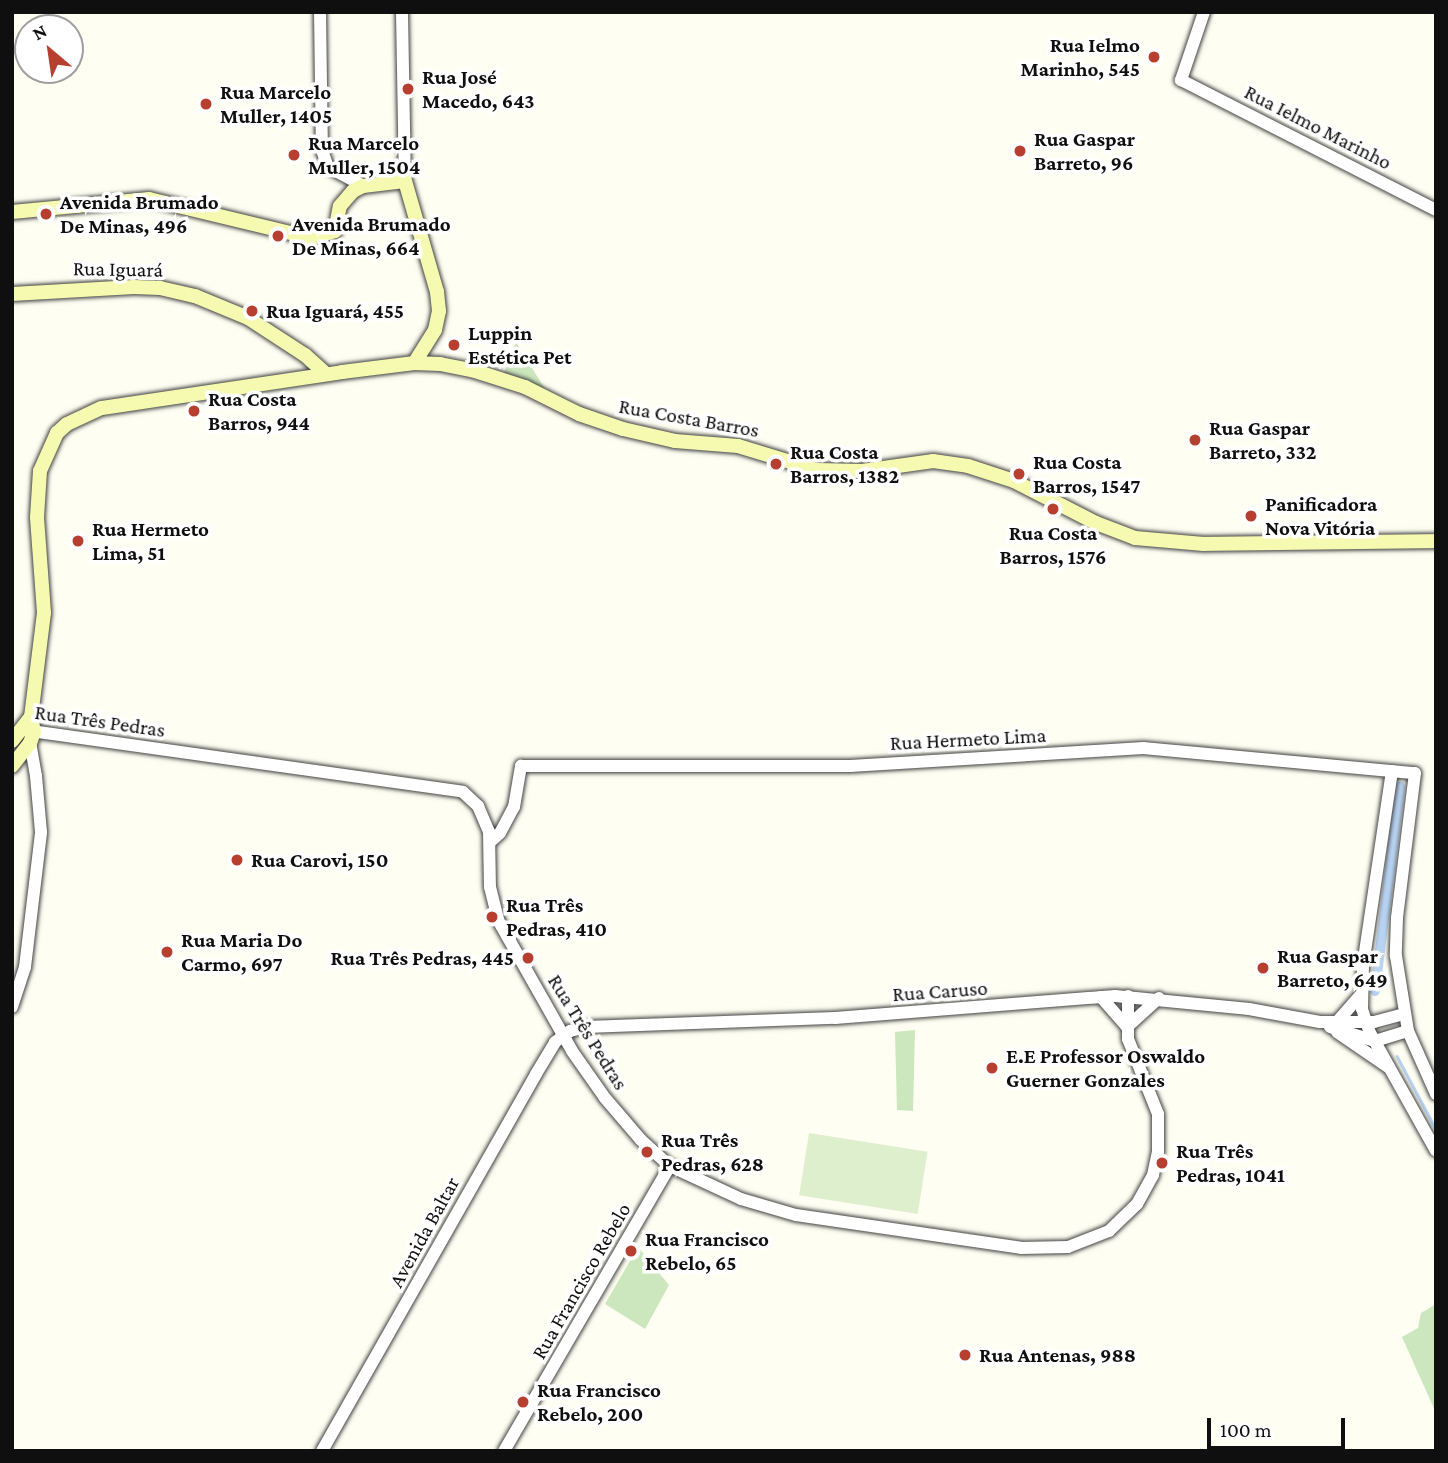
<!DOCTYPE html>
<meta charset="utf-8">
<style>
body{margin:0}
#map{position:relative;width:1448px;height:1463px;overflow:hidden;background:#fefef2;font-family:"Crimson Pro",serif}
div>[style]{position:absolute}
.green>*{inset:0;background:#cce7bd}
.pitch>*{inset:0;background:#deefce;transform-origin:0 0}
.stream>*{height:2.5px;margin:-1.25px;padding:0 1.25px;transform-origin:1.25px;border-radius:1.25px;background:#b9d4f3}
.canal>*{height:10px;margin:-5px;padding:0 5px;transform-origin:5px;border-radius:5px;background:#b9d4f3}
.roads{filter:drop-shadow(0 0 2px #424242) drop-shadow(0 0 2px #424242)}
.tertiary>*{height:12px;margin:-6px;padding:0 6px;transform-origin:6px;border-radius:6px;background:#fff}
.secondary>*{height:14px;margin:-7px;padding:0 7px;transform-origin:7px;border-radius:7px;background:#f6fab1}
.dots>*{width:19px;height:19px;translate:-50% -50%;box-sizing:border-box;border:4px solid #fff;border-radius:50%}
span{translate:-50% -50%;white-space:nowrap;text-align:center;line-height:1.15;-webkit-text-stroke:7px #fff;paint-order:stroke}
.poi-label{font-size:21px;color:#0f0f0f;font-weight:700}
.right{translate:-100% -50%;text-align:right}
.left{translate:0 -50%;text-align:left}
.street-label{font-size:21px;color:#0f0f0f}
.frame{position:absolute;inset:0;border:14px solid #0f0f0f;pointer-events:none}
.north{position:absolute;left:14px;top:14px;width:70px;height:70px;box-sizing:border-box;background:#fff;border:2px solid #9f9f9f;border-radius:50%;rotate:331deg;font-size:19px;font-weight:700;line-height:28px;text-align:center;color:#0f0f0f}
.north::after{content:'';display:block;margin:auto;width:24px;height:32px;background:#b73f2f;clip-path:polygon(50% 0,100% 100%,50% 72%,0 100%)}
.scale{position:absolute;left:1207px;top:1418px;width:138px;height:32px;box-sizing:border-box;border:4px solid #0f0f0f;border-top:0;padding-left:9px;font-size:21px;line-height:24px;white-space:nowrap;color:#0f0f0f;-webkit-text-stroke:5px #fff;paint-order:stroke}
</style>
<div id="map">
<div class="green">
<div style="clip-path:polygon(516px 342px,545px 389px,504px 373px)"></div>
<div style="clip-path:polygon(915px 1030px,913px 1111px,897px 1110px,895px 1032px)"></div>
<div style="clip-path:polygon(638px 1247px,669px 1285px,645px 1329px,605px 1304px)"></div>
<div style="clip-path:polygon(1436px 1304px,1436px 1413px,1402px 1337px,1418px 1328px,1421px 1313px)"></div>
</div>
<div class="pitch">
<div style="left:809px;top:1133px;width:120px;height:63px;rotate:9deg"></div>
</div>
<div class="stream">
<div style="left:1397px;top:1056px;width:83px;rotate:61.9deg"></div>
</div>
<div class="canal">
<div style="left:1375px;top:991px;width:206px;rotate:-83deg"></div>
</div>
<div class="roads">
<div class="tertiary">
<div style="left:320px;top:12px;width:138px;rotate:89.2deg"></div>
<div style="left:322px;top:150px;width:18px;rotate:71deg"></div>
<div style="left:328px;top:167px;width:40px;rotate:28deg"></div>
<div style="left:402px;top:12px;width:169px;rotate:89deg"></div>
<div style="left:1204px;top:12px;width:72px;rotate:108.7deg"></div>
<div style="left:1181px;top:80px;width:286px;rotate:27deg"></div>
<div style="left:24px;top:730px;width:443px;rotate:8deg"></div>
<div style="left:463px;top:792px;width:21px;rotate:43deg"></div>
<div style="left:478px;top:806px;width:28px;rotate:67deg"></div>
<div style="left:489px;top:832px;width:55px;rotate:89deg"></div>
<div style="left:490px;top:887px;width:34px;rotate:76deg"></div>
<div style="left:498px;top:920px;width:150px;rotate:60.5deg"></div>
<div style="left:572px;top:1051px;width:57px;rotate:54.9deg"></div>
<div style="left:605px;top:1098px;width:55px;rotate:49.4deg"></div>
<div style="left:641px;top:1140px;width:39px;rotate:42deg"></div>
<div style="left:670px;top:1166px;width:78px;rotate:24.9deg"></div>
<div style="left:741px;top:1199px;width:57px;rotate:16.2deg"></div>
<div style="left:796px;top:1215px;width:227px;rotate:8.3deg"></div>
<div style="left:1021px;top:1248px;width:47px;rotate:-1.2deg"></div>
<div style="left:1068px;top:1247px;width:44px;rotate:-21.3deg"></div>
<div style="left:1109px;top:1231px;width:39px;rotate:-44deg"></div>
<div style="left:1137px;top:1204px;width:33px;rotate:-61deg"></div>
<div style="left:1153px;top:1175px;width:24px;rotate:-78deg"></div>
<div style="left:1158px;top:1152px;width:38px;rotate:-90deg"></div>
<div style="left:1158px;top:1114px;width:81px;rotate:-111.8deg"></div>
<div style="left:1128px;top:1039px;width:43px;rotate:-90deg"></div>
<div style="left:1392px;top:771px;width:196px;rotate:98.5deg"></div>
<div style="left:1363px;top:965px;width:44px;rotate:91.3deg"></div>
<div style="left:1362px;top:1009px;width:23px;rotate:72deg"></div>
<div style="left:1369px;top:1031px;width:137px;rotate:60.8deg"></div>
<div style="left:490px;top:842px;width:13px;rotate:-42deg"></div>
<div style="left:500px;top:833px;width:30px;rotate:-62deg"></div>
<div style="left:514px;top:807px;width:42px;rotate:-80.3deg"></div>
<div style="left:521px;top:766px;width:329px"></div>
<div style="left:850px;top:766px;width:294px;rotate:-3.5deg"></div>
<div style="left:1143px;top:748px;width:273px;rotate:5.3deg"></div>
<div style="left:1415px;top:773px;width:146px;rotate:97.1deg"></div>
<div style="left:1397px;top:918px;width:38px;rotate:92deg"></div>
<div style="left:1396px;top:956px;width:76px;rotate:80.9deg"></div>
<div style="left:1408px;top:1031px;width:69px;rotate:66deg"></div>
<div style="left:1101px;top:997px;width:40px;rotate:49deg"></div>
<div style="left:12px;top:1007px;width:42px;rotate:-72deg"></div>
<div style="left:25px;top:967px;width:136px;rotate:-83.2deg"></div>
<div style="left:41px;top:832px;width:56px;rotate:-95.1deg"></div>
<div style="left:36px;top:776px;width:34px;rotate:-100deg"></div>
<div style="left:1337px;top:1022px;width:35px;rotate:-49deg"></div>
<div style="left:1127px;top:1027px;width:43px;rotate:-42.2deg"></div>
<div style="left:1330px;top:1027px;width:47px;rotate:17.3deg"></div>
<div style="left:1375px;top:1041px;width:34px;rotate:-17deg"></div>
<div style="left:1337px;top:1032px;width:62px;rotate:34.5deg"></div>
<div style="left:322px;top:1451px;width:434px;rotate:-60.4deg"></div>
<div style="left:536px;top:1074px;width:37px;rotate:-59deg"></div>
<div style="left:555px;top:1042px;width:19px;rotate:-36deg"></div>
<div style="left:570px;top:1031px;width:16px;rotate:-14deg"></div>
<div style="left:586px;top:1027px;width:249px;rotate:-2.1deg"></div>
<div style="left:835px;top:1018px;width:281px;rotate:-4.5deg"></div>
<div style="left:1115px;top:996px;width:135px;rotate:5.5deg"></div>
<div style="left:1249px;top:1009px;width:72px;rotate:10.4deg"></div>
<div style="left:1320px;top:1022px;width:54px"></div>
<div style="left:1374px;top:1022px;width:30px;rotate:-15deg"></div>
<div style="left:504px;top:1451px;width:330px;rotate:-59.8deg"></div>
</div>
<div class="secondary">
<div style="left:12px;top:212px;width:138px;rotate:-5.4deg"></div>
<div style="left:149px;top:199px;width:168px;rotate:13.5deg"></div>
<div style="left:312px;top:238px;width:24px;rotate:-17deg"></div>
<div style="left:335px;top:231px;width:25px;rotate:-79deg"></div>
<div style="left:340px;top:206px;width:20px;rotate:-49deg"></div>
<div style="left:353px;top:191px;width:11px;rotate:-27deg"></div>
<div style="left:363px;top:186px;width:42px;rotate:-6.8deg"></div>
<div style="left:405px;top:181px;width:116px;rotate:73.9deg"></div>
<div style="left:437px;top:292px;width:19px;rotate:84deg"></div>
<div style="left:439px;top:311px;width:19px;rotate:102deg"></div>
<div style="left:435px;top:330px;width:39px;rotate:122deg"></div>
<div style="left:12px;top:294px;width:122px;rotate:-3.3deg"></div>
<div style="left:134px;top:287px;width:26px;rotate:2deg"></div>
<div style="left:160px;top:288px;width:36px;rotate:13deg"></div>
<div style="left:195px;top:296px;width:57px;rotate:22.5deg"></div>
<div style="left:248px;top:318px;width:68px;rotate:33deg"></div>
<div style="left:305px;top:355px;width:28px;rotate:42deg"></div>
<div style="left:12px;top:741px;width:31px;rotate:-52deg"></div>
<div style="left:12px;top:766px;width:29px;rotate:-52deg"></div>
<div style="left:30px;top:743px;width:12px;rotate:-70deg"></div>
<div style="left:34px;top:732px;width:15px;rotate:-101deg"></div>
<div style="left:31px;top:717px;width:105px;rotate:-82.9deg"></div>
<div style="left:44px;top:613px;width:96px;rotate:-94.2deg"></div>
<div style="left:37px;top:517px;width:46px;rotate:-86.3deg"></div>
<div style="left:40px;top:471px;width:42px;rotate:-65.9deg"></div>
<div style="left:57px;top:433px;width:13px;rotate:-42deg"></div>
<div style="left:67px;top:424px;width:38px;rotate:-25deg"></div>
<div style="left:102px;top:408px;width:243px;rotate:-8.5deg"></div>
<div style="left:342px;top:372px;width:73px;rotate:-7.1deg"></div>
<div style="left:414px;top:363px;width:26px;rotate:2deg"></div>
<div style="left:440px;top:364px;width:33px;rotate:11deg"></div>
<div style="left:472px;top:370px;width:56px;rotate:17.8deg"></div>
<div style="left:525px;top:387px;width:60px;rotate:26.6deg"></div>
<div style="left:579px;top:414px;width:46px;rotate:18.8deg"></div>
<div style="left:623px;top:429px;width:53px;rotate:13deg"></div>
<div style="left:675px;top:441px;width:63px;rotate:4.5deg"></div>
<div style="left:738px;top:446px;width:83px;rotate:16.9deg"></div>
<div style="left:817px;top:470px;width:45px;rotate:1.3deg"></div>
<div style="left:862px;top:471px;width:72px;rotate:-8deg"></div>
<div style="left:933px;top:461px;width:35px;rotate:8deg"></div>
<div style="left:968px;top:466px;width:48px;rotate:18.1deg"></div>
<div style="left:1014px;top:481px;width:92px;rotate:27.1deg"></div>
<div style="left:1096px;top:523px;width:42px;rotate:21deg"></div>
<div style="left:1135px;top:538px;width:69px;rotate:5deg"></div>
<div style="left:1204px;top:544px;width:232px;rotate:-0.7deg"></div>
</div>
</div>
<div class="dots">
<div style="left:1154px;top:57px;background:#b73f2f"></div>
<div style="left:408px;top:89px;background:#b73f2f"></div>
<div style="left:206px;top:104px;background:#b73f2f"></div>
<div style="left:1020px;top:151px;background:#b73f2f"></div>
<div style="left:294px;top:155px;background:#b73f2f"></div>
<div style="left:46px;top:214px;background:#b73f2f"></div>
<div style="left:278px;top:236px;background:#b73f2f"></div>
<div style="left:252px;top:311px;background:#b73f2f"></div>
<div style="left:454px;top:345px;background:#b73f2f"></div>
<div style="left:194px;top:411px;background:#b73f2f"></div>
<div style="left:1195px;top:440px;background:#b73f2f"></div>
<div style="left:776px;top:464px;background:#b73f2f"></div>
<div style="left:1019px;top:474px;background:#b73f2f"></div>
<div style="left:1053px;top:509px;background:#b73f2f"></div>
<div style="left:1251px;top:516px;background:#b73f2f"></div>
<div style="left:78px;top:541px;background:#b73f2f"></div>
<div style="left:237px;top:860px;background:#b73f2f"></div>
<div style="left:492px;top:917px;background:#b73f2f"></div>
<div style="left:167px;top:952px;background:#b73f2f"></div>
<div style="left:528px;top:958px;background:#b73f2f"></div>
<div style="left:1263px;top:968px;background:#b73f2f"></div>
<div style="left:992px;top:1068px;background:#b73f2f"></div>
<div style="left:647px;top:1152px;background:#b73f2f"></div>
<div style="left:1162px;top:1163px;background:#b73f2f"></div>
<div style="left:631px;top:1251px;background:#b73f2f"></div>
<div style="left:965px;top:1355px;background:#b73f2f"></div>
<div style="left:523px;top:1402px;background:#b73f2f"></div>
</div>
<div class="poi-label">
<span class="right" style="left:1140px;top:57px">Rua Ielmo<br>Marinho, 545</span>
<span class="left" style="left:422px;top:89px">Rua José<br>Macedo, 643</span>
<span class="left" style="left:220px;top:104px">Rua Marcelo<br>Muller, 1405</span>
<span class="left" style="left:1034px;top:151px">Rua Gaspar<br>Barreto, 96</span>
<span class="left" style="left:308px;top:155px">Rua Marcelo<br>Muller, 1504</span>
<span class="left" style="left:60px;top:214px">Avenida Brumado<br>De Minas, 496</span>
<span class="left" style="left:292px;top:236px">Avenida Brumado<br>De Minas, 664</span>
<span class="left" style="left:266px;top:311px">Rua Iguará, 455</span>
<span class="left" style="left:468px;top:345px">Luppin<br>Estética Pet</span>
<span class="left" style="left:208px;top:411px">Rua Costa<br>Barros, 944</span>
<span class="left" style="left:1209px;top:440px">Rua Gaspar<br>Barreto, 332</span>
<span class="left" style="left:790px;top:464px">Rua Costa<br>Barros, 1382</span>
<span class="left" style="left:1033px;top:474px">Rua Costa<br>Barros, 1547</span>
<span class="left" style="left:1265px;top:516px">Panificadora<br>Nova Vitória</span>
<span class="left" style="left:92px;top:541px">Rua Hermeto<br>Lima, 51</span>
<span style="left:1053px;top:545px">Rua Costa<br>Barros, 1576</span>
<span class="left" style="left:251px;top:860px">Rua Carovi, 150</span>
<span class="left" style="left:506px;top:917px">Rua Três<br>Pedras, 410</span>
<span class="left" style="left:181px;top:952px">Rua Maria Do<br>Carmo, 697</span>
<span class="left" style="left:1277px;top:968px">Rua Gaspar<br>Barreto, 649</span>
<span class="right" style="left:514px;top:958px">Rua Três Pedras, 445</span>
<span class="left" style="left:1006px;top:1068px">E.E Professor Oswaldo<br>Guerner Gonzales</span>
<span class="left" style="left:661px;top:1152px">Rua Três<br>Pedras, 628</span>
<span class="left" style="left:1176px;top:1163px">Rua Três<br>Pedras, 1041</span>
<span class="left" style="left:645px;top:1251px">Rua Francisco<br>Rebelo, 65</span>
<span class="left" style="left:979px;top:1355px">Rua Antenas, 988</span>
<span class="left" style="left:537px;top:1402px">Rua Francisco<br>Rebelo, 200</span>
</div>
<div class="street-label">
<span style="left:1318px;top:127px;rotate:27deg">Rua Ielmo Marinho</span>
<span style="left:118px;top:269px;rotate:1deg">Rua Iguará</span>
<span style="left:689px;top:418px;rotate:10deg">Rua Costa Barros</span>
<span style="left:100px;top:721px;rotate:8deg">Rua Três Pedras</span>
<span style="left:968px;top:739px;rotate:-3deg">Rua Hermeto Lima</span>
<span style="left:940px;top:991px;rotate:-4deg">Rua Caruso</span>
<span style="left:588px;top:1032px;rotate:58deg">Rua Três Pedras</span>
<span style="left:424px;top:1232px;rotate:-61deg">Avenida Baltar</span>
<span style="left:581px;top:1281px;rotate:-60deg">Rua Francisco Rebelo</span>
</div>
<div class="frame"></div>
<div class="north">N</div>
<div class="scale">100 m</div>
</div>
